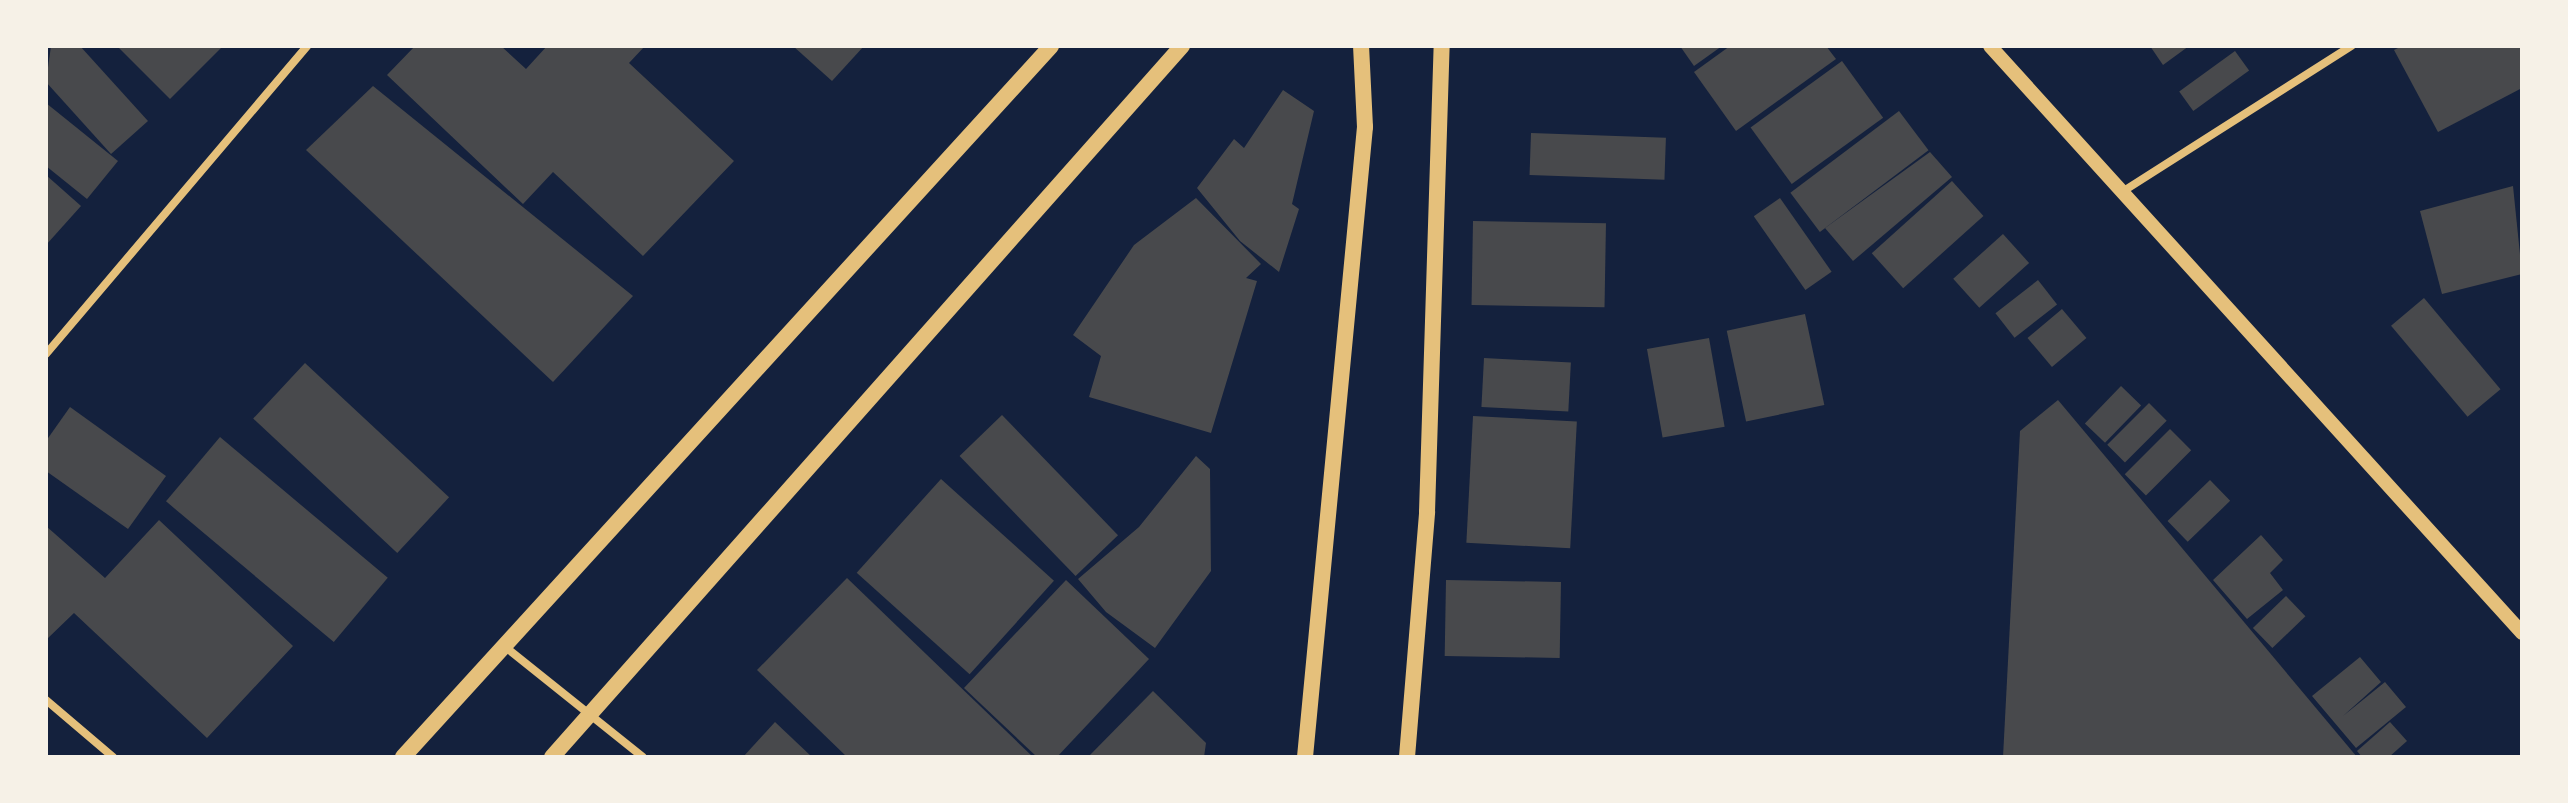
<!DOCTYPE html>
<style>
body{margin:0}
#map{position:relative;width:2568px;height:803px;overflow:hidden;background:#14213d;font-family:Merriweather,serif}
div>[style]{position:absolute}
.building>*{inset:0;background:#48494c;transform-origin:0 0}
.minor>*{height:8px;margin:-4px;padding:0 4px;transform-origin:4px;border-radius:4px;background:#e5c07b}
.tertiary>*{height:14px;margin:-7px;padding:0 7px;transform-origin:7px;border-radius:7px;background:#e5c07b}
.secondary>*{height:16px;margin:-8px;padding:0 8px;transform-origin:8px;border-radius:8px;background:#e5c07b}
span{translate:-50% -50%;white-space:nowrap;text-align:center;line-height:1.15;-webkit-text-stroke:8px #f6f1e7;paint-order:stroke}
.frame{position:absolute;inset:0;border:48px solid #f6f1e7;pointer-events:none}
</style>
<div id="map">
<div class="building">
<div style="clip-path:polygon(51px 46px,80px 46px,148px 121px,111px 154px,46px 82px)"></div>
<div style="clip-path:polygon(117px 46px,223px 46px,170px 99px)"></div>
<div style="clip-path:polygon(415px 46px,501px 46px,526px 69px,547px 46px,645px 46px,629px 63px,734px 161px,643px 256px,553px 172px,523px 204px,387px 75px)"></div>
<div style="clip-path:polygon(793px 46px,864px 46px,832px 81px)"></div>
<div style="clip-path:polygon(1680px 46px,1722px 46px,1694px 66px)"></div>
<div style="clip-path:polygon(1730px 46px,1826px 46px,1836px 59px,1736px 131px,1694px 72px)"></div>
<div style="clip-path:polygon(2150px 46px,2189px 46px,2163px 65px)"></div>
<div style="clip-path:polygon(2402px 46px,2522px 46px,2522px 88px,2438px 132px,2394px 50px)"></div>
<div style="left:2235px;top:51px;width:24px;height:69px;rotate:54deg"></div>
<div style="left:1842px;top:61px;width:70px;height:113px;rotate:54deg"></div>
<div style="clip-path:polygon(373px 86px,633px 296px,553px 382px,306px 150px)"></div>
<div style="clip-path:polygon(1283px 90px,1314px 111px,1292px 204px,1299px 209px,1279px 272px,1240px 241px,1197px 188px,1234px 139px,1244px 148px)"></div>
<div style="clip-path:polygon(46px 103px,118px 161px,87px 199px,46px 166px)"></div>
<div style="left:1899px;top:111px;width:49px;height:136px;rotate:53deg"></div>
<div style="left:1531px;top:133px;width:135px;height:42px;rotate:2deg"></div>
<div style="clip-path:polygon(1930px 152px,1952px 177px,1853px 261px,1825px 228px)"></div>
<div style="clip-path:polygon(46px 175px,81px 206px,46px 245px)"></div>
<div style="left:1952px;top:181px;width:47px;height:108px;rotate:48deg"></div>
<div style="clip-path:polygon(2513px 186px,2522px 274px,2442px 294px,2420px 211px)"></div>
<div style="clip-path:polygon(1196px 198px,1261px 264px,1246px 278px,1257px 281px,1211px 433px,1089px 397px,1101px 356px,1073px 335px,1134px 245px)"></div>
<div style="left:1780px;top:198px;width:90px;height:32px;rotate:55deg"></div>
<div style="left:1473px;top:221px;width:133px;height:84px;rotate:1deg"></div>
<div style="left:2003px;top:234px;width:39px;height:67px;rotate:48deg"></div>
<div style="left:2038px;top:280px;width:31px;height:54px;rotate:52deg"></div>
<div style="left:2424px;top:298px;width:119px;height:43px;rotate:50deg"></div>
<div style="left:2062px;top:309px;width:38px;height:45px;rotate:50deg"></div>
<div style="left:1805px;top:314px;width:93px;height:80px;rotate:78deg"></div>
<div style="left:1709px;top:338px;width:90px;height:63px;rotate:80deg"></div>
<div style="left:1484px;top:358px;width:87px;height:49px;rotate:3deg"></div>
<div style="left:305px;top:363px;width:197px;height:76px;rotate:43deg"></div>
<div style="left:2121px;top:386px;width:28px;height:52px;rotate:44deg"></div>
<div style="clip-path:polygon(2058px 400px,2357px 757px,2003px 757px,2020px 431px)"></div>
<div style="left:2149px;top:403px;width:25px;height:59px;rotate:45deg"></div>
<div style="clip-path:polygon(70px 407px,166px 476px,128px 529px,46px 471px,46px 441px)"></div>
<div style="left:1002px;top:415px;width:167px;height:59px;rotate:46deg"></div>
<div style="left:1473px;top:416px;width:104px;height:127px;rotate:3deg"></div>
<div style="left:2170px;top:429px;width:30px;height:64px;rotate:45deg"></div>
<div style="left:220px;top:437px;width:219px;height:84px;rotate:40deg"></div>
<div style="clip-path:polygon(1196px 456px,1210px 469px,1211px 571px,1155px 648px,1106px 612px,1078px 579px,1139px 527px)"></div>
<div style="left:941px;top:479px;width:152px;height:126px;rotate:42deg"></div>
<div style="left:2210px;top:480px;width:29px;height:59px;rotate:46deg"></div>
<div style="clip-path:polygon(159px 520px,293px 646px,207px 738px,74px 613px,46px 640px,46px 526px,105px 578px)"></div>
<div style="clip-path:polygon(2261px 535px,2283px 560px,2270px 573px,2283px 590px,2247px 619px,2213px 580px)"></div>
<div style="clip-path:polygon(847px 578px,1033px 757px,847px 757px,757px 670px)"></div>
<div style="clip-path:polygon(1066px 580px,1149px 659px,1057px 757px,1037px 757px,964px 688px)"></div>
<div style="left:1446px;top:580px;width:115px;height:76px;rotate:1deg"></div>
<div style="left:2286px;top:596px;width:28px;height:46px;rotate:46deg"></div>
<div style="clip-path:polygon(2360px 657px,2381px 682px,2343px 716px,2385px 682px,2406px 707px,2356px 748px,2312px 696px)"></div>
<div style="clip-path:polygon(1153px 691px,1206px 743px,1204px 757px,1088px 757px)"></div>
<div style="clip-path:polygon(775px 722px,812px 757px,743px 757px)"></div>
<div style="clip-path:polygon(2390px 722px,2407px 741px,2389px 757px,2362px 757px,2357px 751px)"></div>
</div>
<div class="minor">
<div style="left:2122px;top:192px;width:272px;rotate:-32.5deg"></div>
<div style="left:46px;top:354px;width:404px;rotate:-49.7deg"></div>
<div style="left:503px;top:645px;width:179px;rotate:38.7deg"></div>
<div style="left:46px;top:700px;width:88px;rotate:40.4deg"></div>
</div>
<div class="tertiary">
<div style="left:1990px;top:46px;width:792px;rotate:47.81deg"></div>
</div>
<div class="secondary">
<div style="left:403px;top:757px;width:962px;rotate:-47.65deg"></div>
<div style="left:552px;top:757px;width:950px;rotate:-48.46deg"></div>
<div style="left:1305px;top:757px;width:633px;rotate:-84.56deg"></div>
<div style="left:1365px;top:127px;width:81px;rotate:-92.8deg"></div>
<div style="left:1407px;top:757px;width:246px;rotate:-85.3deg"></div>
<div style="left:1427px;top:512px;width:466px;rotate:-88.2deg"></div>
</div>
<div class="frame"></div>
</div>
